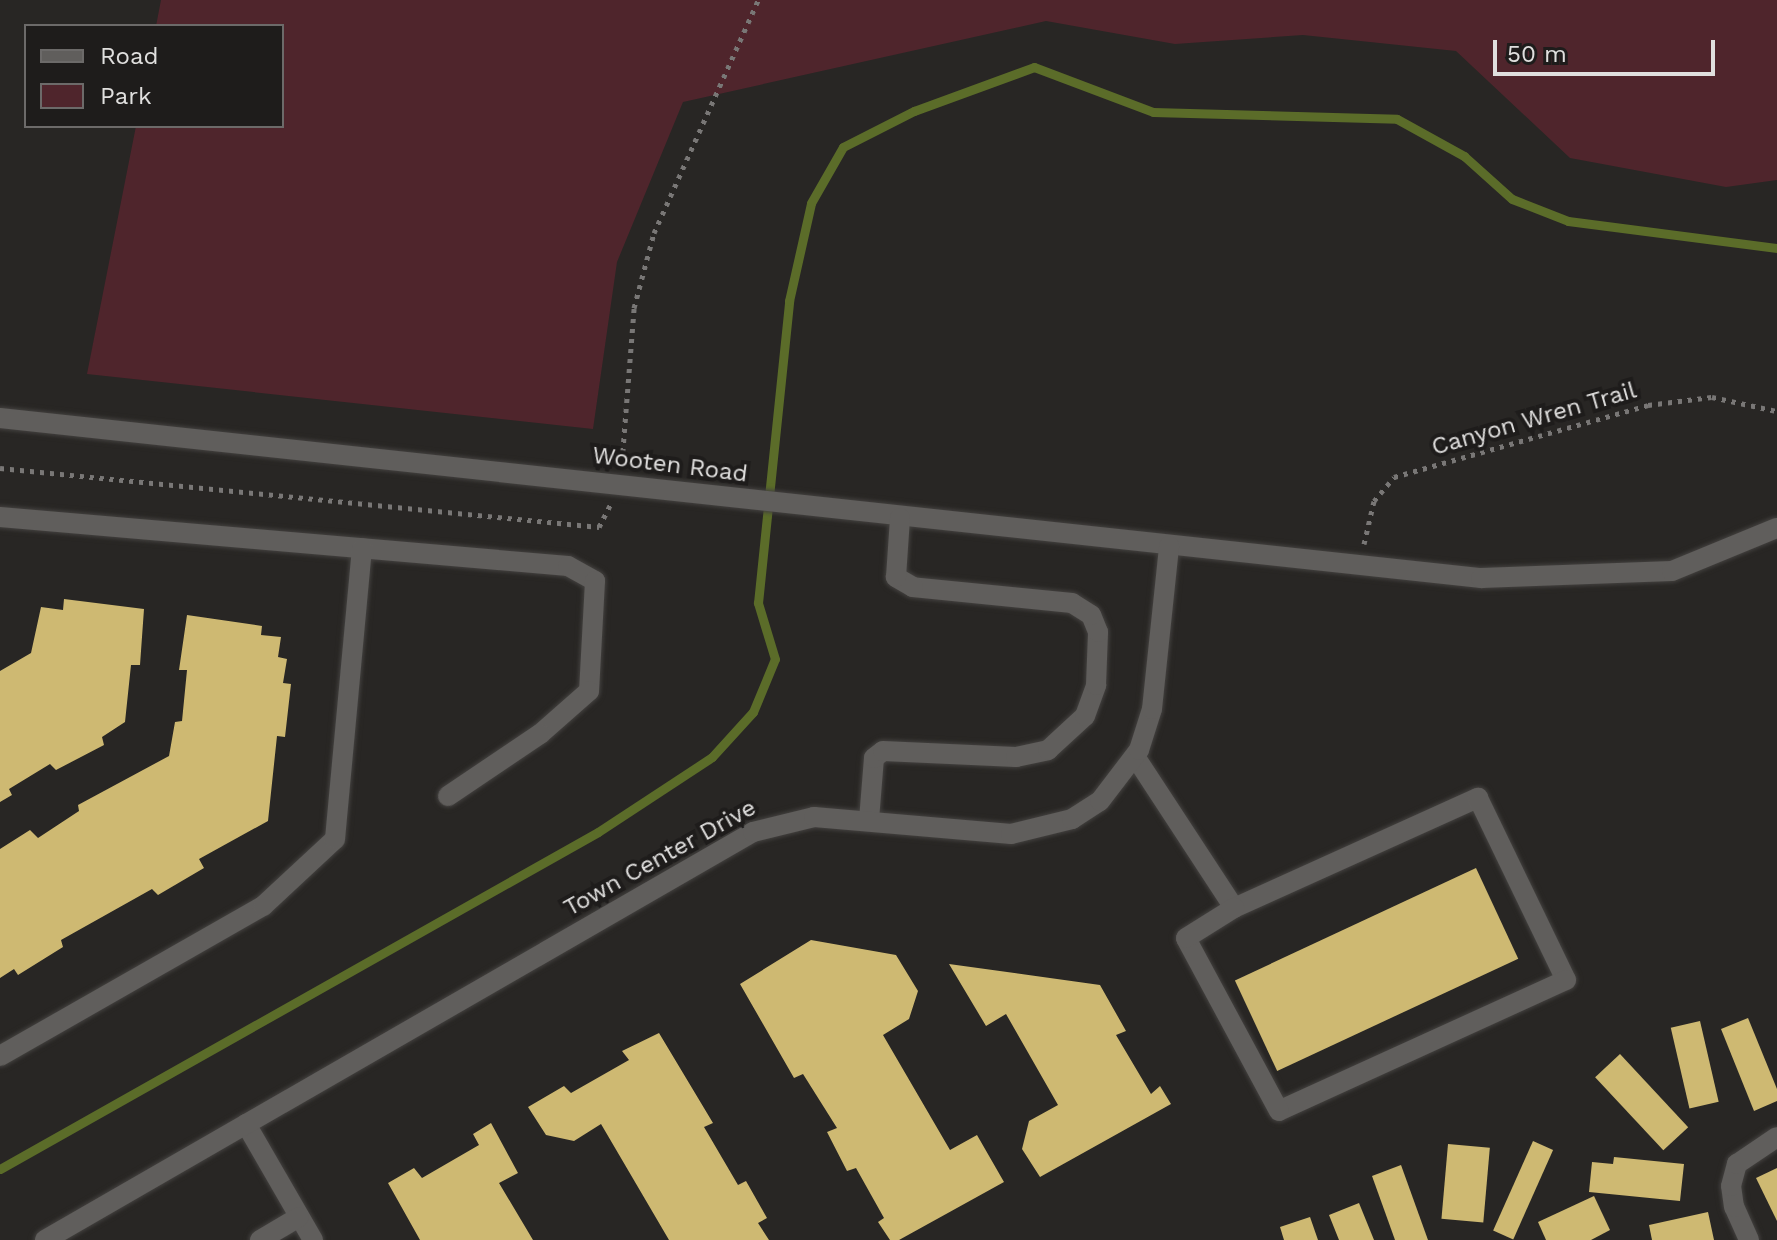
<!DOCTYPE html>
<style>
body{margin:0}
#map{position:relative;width:1777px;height:1240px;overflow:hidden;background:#282624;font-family:"Work Sans",sans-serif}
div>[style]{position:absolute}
.green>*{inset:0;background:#4f252c}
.stream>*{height:9px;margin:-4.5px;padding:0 4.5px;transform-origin:4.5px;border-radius:4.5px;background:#5b6c29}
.building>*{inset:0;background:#ceb972;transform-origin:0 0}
.path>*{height:5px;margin-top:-2.5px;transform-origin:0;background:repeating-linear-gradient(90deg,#797776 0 4px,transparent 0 10px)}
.roads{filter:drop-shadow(0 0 2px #43413f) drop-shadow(0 0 2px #43413f)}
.minor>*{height:20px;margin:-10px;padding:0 10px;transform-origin:10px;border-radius:10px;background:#605e5c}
span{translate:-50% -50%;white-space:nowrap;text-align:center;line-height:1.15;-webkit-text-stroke:8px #1e1c1b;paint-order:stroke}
.street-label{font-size:24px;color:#e0dfde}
.legend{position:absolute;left:24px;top:24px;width:260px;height:104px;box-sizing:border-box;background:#1e1c1b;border:2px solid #6c6a69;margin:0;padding:10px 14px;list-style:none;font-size:24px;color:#e0dfde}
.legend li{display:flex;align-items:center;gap:16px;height:40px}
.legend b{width:40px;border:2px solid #6c6a69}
.scale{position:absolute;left:1493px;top:40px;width:222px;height:36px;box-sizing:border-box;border:4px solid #e0dfde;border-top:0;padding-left:10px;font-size:24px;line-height:28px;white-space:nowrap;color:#e0dfde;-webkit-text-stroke:6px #1e1c1b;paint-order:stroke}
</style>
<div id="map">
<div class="green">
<div style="clip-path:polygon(161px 0,1777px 0,1777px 180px,1726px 187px,1570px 158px,1456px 51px,1303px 35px,1175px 44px,1046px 21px,683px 102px,617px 262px,593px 429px,87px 374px,136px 126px,282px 126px,282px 26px,156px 26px)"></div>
</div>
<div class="stream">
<div style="left:0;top:1169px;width:686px;rotate:-29.4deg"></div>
<div style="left:598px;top:832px;width:136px;rotate:-33.3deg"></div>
<div style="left:712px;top:757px;width:61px;rotate:-47.7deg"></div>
<div style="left:753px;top:712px;width:57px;rotate:-67.5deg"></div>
<div style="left:775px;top:659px;width:59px;rotate:-106.9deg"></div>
<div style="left:758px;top:603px;width:304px;rotate:-84.1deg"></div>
<div style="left:789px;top:301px;width:100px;rotate:-77.3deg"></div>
<div style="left:811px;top:203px;width:64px;rotate:-60.3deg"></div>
<div style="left:843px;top:147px;width:80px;rotate:-26.9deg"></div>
<div style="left:914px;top:111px;width:128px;rotate:-20.1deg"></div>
<div style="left:1034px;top:67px;width:127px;rotate:20.7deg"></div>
<div style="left:1153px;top:112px;width:244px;rotate:1.6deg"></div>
<div style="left:1397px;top:119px;width:77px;rotate:28.9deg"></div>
<div style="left:1464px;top:156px;width:64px;rotate:41.9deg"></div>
<div style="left:1512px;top:199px;width:60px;rotate:21.4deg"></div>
<div style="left:1568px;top:221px;width:211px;rotate:7.4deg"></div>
</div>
<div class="building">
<div style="clip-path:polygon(64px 599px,144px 609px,140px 665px,131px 665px,125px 722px,102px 737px,104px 745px,56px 770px,50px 764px,9px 789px,12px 795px,0 802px,0 671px,31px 653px,41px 607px,63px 610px)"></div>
<div style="clip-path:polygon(187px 615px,262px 626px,261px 635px,281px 637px,278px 657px,287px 659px,283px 683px,291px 684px,285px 737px,277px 736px,268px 821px,199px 859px,204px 868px,158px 895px,152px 889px,61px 940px,63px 947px,18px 975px,14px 969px,0 978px,0 849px,30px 830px,38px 838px,79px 811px,78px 805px,169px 756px,175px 722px,182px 721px,187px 670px,179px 670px)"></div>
<div style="left:1476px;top:868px;width:100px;height:266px;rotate:65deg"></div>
<div style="clip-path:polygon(811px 940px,896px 955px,918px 991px,909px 1019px,883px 1035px,950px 1150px,977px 1135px,1004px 1182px,899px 1240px,890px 1240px,878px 1222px,884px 1218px,856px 1168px,847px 1171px,827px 1132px,837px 1128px,803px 1074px,794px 1078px,740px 984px)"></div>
<div style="clip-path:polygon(949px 964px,1100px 985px,1126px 1031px,1116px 1035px,1151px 1094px,1160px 1086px,1171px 1104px,1040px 1177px,1022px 1149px,1029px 1121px,1058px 1105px,1006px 1014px,986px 1026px)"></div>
<div style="clip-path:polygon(1748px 1018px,1777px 1089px,1777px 1101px,1754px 1111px,1721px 1029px)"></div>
<div style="left:1700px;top:1021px;width:83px;height:30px;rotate:77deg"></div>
<div style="clip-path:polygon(659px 1033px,713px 1123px,704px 1127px,738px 1185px,746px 1181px,767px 1218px,758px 1223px,769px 1240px,669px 1240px,601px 1124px,574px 1141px,546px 1135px,528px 1107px,564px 1086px,571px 1093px,629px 1060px,622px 1051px)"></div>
<div style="left:1620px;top:1054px;width:100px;height:34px;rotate:47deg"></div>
<div style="clip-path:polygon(491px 1123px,518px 1173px,499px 1183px,533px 1240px,420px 1240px,388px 1183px,414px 1168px,422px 1178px,479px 1145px,473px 1134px)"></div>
<div style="left:1533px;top:1141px;width:22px;height:98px;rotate:24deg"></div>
<div style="left:1448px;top:1144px;width:42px;height:75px;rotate:5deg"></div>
<div style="clip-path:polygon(1614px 1157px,1684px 1164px,1680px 1201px,1589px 1192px,1592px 1162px,1613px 1164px)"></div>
<div style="clip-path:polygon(1401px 1165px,1428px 1240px,1395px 1240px,1372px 1176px)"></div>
<div style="clip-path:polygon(1777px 1168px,1777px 1221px,1756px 1178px)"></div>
<div style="clip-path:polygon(1594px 1196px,1610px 1230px,1591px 1240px,1546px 1240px,1538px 1222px)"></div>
<div style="clip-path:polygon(1359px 1203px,1374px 1240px,1339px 1240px,1329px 1215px)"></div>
<div style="clip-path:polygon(1708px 1212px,1714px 1240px,1652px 1240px,1649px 1225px)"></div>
<div style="clip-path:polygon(1310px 1217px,1318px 1240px,1284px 1240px,1280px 1227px)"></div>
</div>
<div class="path">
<div style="left:622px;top:462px;width:154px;rotate:-85.5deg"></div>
<div style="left:634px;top:308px;width:78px;rotate:-75.1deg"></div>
<div style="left:654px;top:233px;width:255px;rotate:-65.9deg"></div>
<div style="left:0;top:468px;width:602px;rotate:5.63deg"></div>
<div style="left:599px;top:527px;width:25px;rotate:-63deg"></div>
<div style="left:1364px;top:544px;width:44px;rotate:-76.9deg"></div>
<div style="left:1374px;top:501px;width:31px;rotate:-50deg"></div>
<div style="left:1394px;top:477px;width:264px;rotate:-15.8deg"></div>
<div style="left:1648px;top:405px;width:64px;rotate:-7.1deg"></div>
<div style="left:1712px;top:397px;width:66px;rotate:12.2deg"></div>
</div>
<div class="roads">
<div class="minor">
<div style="left:0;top:418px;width:1490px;rotate:6.17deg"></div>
<div style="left:1481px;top:578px;width:191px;rotate:-2.1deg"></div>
<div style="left:1672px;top:571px;width:113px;rotate:-22.3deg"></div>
<div style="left:0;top:517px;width:570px;rotate:4.93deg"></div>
<div style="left:568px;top:566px;width:31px;rotate:29deg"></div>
<div style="left:595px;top:581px;width:110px;rotate:93.1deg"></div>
<div style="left:589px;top:691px;width:65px;rotate:138.7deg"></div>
<div style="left:540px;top:734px;width:111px;rotate:146deg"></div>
<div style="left:1136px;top:758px;width:179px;rotate:56.8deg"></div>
<div style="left:1234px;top:908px;width:268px;rotate:-24.3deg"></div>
<div style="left:1478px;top:798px;width:202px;rotate:64.2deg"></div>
<div style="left:1566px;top:980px;width:315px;rotate:155.5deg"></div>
<div style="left:1279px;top:1111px;width:196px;rotate:-118.3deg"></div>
<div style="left:1186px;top:938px;width:57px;rotate:-32deg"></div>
<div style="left:869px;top:820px;width:62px;rotate:-85.4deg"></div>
<div style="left:874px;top:758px;width:11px;rotate:-38deg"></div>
<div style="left:883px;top:751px;width:133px;rotate:2.6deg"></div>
<div style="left:1016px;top:757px;width:33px;rotate:-12deg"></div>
<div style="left:1048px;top:750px;width:50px;rotate:-42.6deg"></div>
<div style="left:1085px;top:716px;width:33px;rotate:-70deg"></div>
<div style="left:1096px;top:685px;width:53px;rotate:-87.8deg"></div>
<div style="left:1098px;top:632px;width:18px;rotate:-112deg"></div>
<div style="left:1091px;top:615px;width:22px;rotate:-148deg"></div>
<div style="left:1072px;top:603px;width:160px;rotate:-174.3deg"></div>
<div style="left:913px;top:587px;width:20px;rotate:-150deg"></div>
<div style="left:896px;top:577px;width:59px;rotate:-86.1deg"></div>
<div style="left:0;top:1056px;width:303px;rotate:-29.7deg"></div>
<div style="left:263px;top:906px;width:98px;rotate:-42.9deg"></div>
<div style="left:335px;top:839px;width:292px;rotate:-84.7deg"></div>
<div style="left:246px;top:1124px;width:134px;rotate:60deg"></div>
<div style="left:45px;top:1240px;width:817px;rotate:-29.95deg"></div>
<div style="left:753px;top:832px;width:63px;rotate:-13.8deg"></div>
<div style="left:814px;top:817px;width:198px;rotate:4.9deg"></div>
<div style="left:1011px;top:834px;width:63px;rotate:-13.8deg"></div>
<div style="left:1072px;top:819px;width:33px;rotate:-33deg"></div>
<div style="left:1100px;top:801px;width:64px;rotate:-52.6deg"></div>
<div style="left:1139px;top:750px;width:43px;rotate:-72.4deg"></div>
<div style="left:1152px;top:709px;width:164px;rotate:-84deg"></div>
<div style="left:260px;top:1240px;width:45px;rotate:-30.5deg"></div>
<div style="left:1749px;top:1240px;width:36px;rotate:-114deg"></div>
<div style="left:1734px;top:1207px;width:21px;rotate:-98deg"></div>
<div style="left:1731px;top:1186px;width:23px;rotate:-75deg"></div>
<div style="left:1737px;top:1164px;width:48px;rotate:-34deg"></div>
</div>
</div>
<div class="street-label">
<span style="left:1534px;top:419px;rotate:-16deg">Canyon Wren Trail</span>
<span style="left:670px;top:465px;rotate:7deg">Wooten Road</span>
<span style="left:660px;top:858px;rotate:-29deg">Town Center Drive</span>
</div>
<ul class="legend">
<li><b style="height:10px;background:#605e5c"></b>Road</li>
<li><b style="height:22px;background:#4f252c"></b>Park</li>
</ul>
<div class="scale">50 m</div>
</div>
